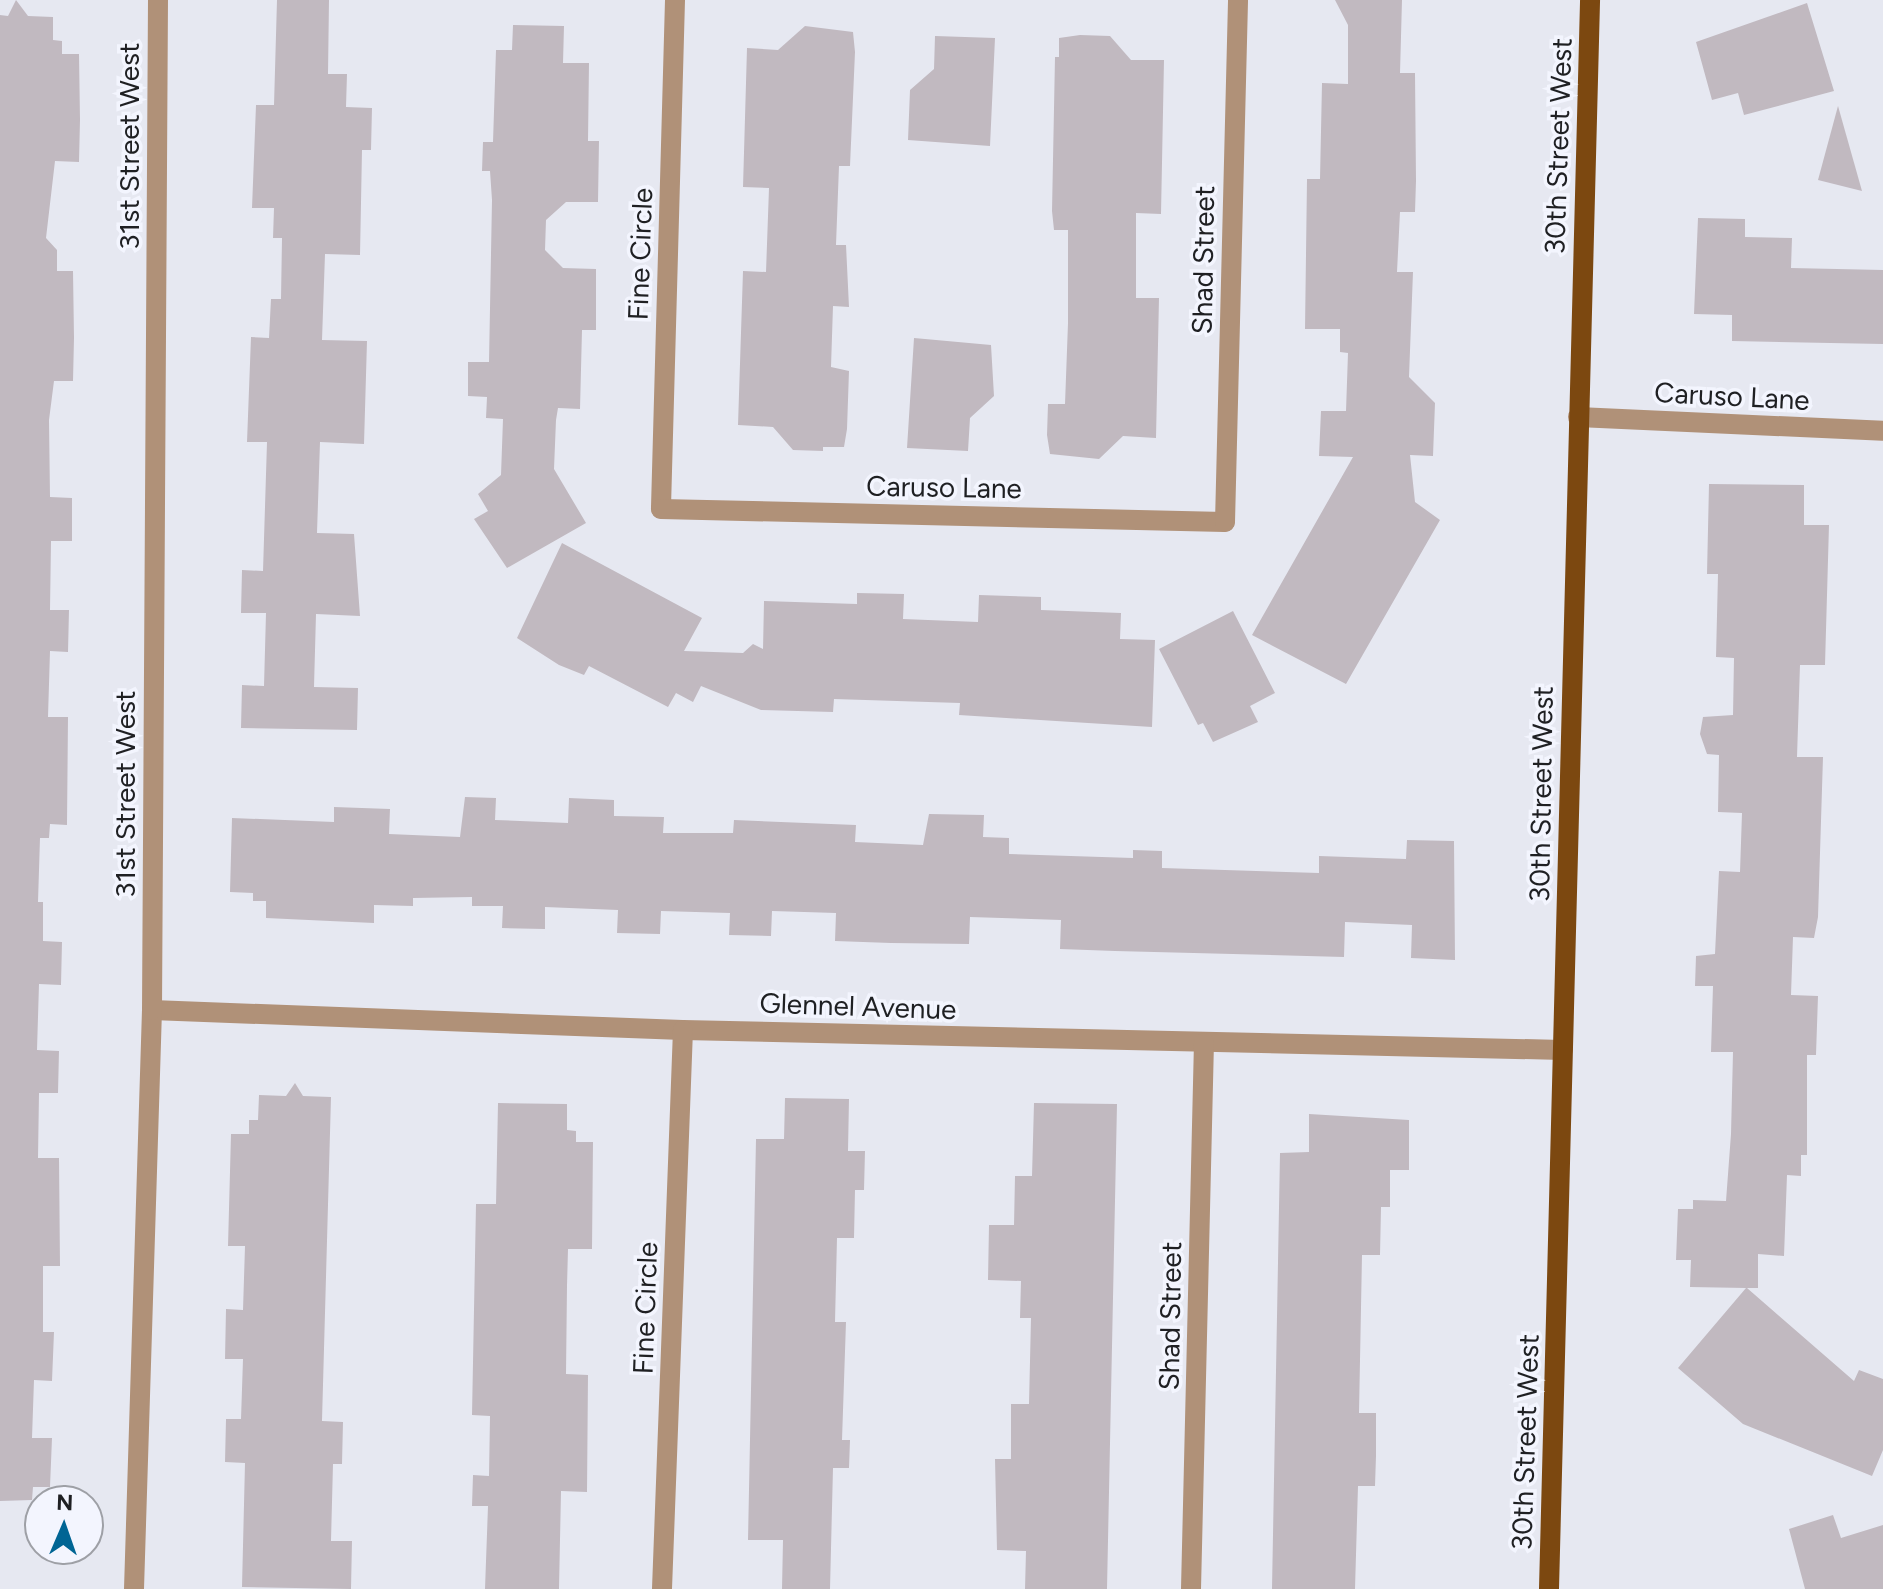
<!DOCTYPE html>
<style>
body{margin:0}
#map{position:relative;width:1883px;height:1589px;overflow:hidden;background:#e6e8f1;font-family:Figtree,sans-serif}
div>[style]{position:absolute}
.building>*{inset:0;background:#c1b9c0}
.street>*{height:20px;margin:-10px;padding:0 10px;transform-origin:10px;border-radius:10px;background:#b09178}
.primary>*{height:20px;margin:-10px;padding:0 10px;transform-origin:10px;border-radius:10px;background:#7c4810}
span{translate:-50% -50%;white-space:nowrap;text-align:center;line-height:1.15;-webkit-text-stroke:7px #f3f5fe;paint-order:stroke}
.street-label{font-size:28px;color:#1f2023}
.north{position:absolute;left:24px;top:1485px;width:80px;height:80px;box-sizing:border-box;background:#f3f5fe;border:2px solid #9ea0a6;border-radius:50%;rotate:2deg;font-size:22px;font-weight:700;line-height:32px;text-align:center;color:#1f2023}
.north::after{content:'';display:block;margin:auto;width:28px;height:36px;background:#006594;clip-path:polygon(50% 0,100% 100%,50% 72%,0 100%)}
</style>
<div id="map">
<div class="building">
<div style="clip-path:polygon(16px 0,28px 16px,53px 17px,53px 40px,62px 41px,62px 54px,79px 54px,80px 120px,79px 162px,55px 161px,46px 238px,57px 250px,57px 271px,73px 271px,74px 338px,73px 381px,54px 381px,49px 420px,50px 497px,72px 498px,72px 541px,51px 541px,50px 610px,69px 610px,68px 652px,50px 651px,48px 717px,68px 717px,67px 825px,50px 824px,49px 838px,40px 838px,38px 902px,43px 902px,43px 941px,62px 942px,61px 985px,39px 984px,37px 1050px,59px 1051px,58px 1093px,39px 1093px,38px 1158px,59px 1158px,60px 1266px,43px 1266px,43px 1332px,54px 1332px,52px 1381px,34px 1380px,32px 1438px,52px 1438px,50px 1487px,33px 1487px,32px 1500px,0 1501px,0 15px,8px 16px)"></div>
<div style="clip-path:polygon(277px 0,329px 0,328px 74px,347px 74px,346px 107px,372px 108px,371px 150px,362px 150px,360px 255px,325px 254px,322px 340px,367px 341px,364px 444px,320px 442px,317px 533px,354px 534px,360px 616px,316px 614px,314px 687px,358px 688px,357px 730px,241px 728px,242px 685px,264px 686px,266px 613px,241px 613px,242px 570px,263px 571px,267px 442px,247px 442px,251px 337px,269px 338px,271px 299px,281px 299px,282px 238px,273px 238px,274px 208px,252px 208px,256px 105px,274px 105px)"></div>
<div style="clip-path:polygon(1335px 0,1402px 0,1400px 73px,1415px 73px,1416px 181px,1415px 212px,1400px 212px,1397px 272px,1413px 272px,1409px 377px,1435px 403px,1433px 456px,1410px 455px,1415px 502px,1440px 520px,1346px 684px,1252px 635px,1353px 457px,1319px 456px,1321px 411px,1346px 411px,1348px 353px,1340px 352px,1340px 329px,1305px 329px,1307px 179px,1320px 179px,1322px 83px,1348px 84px,1348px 25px)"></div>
<div style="clip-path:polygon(1807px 3px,1834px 91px,1744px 115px,1738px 93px,1712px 100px,1696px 42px)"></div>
<div style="clip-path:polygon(513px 25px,564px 26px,563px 63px,589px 63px,588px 141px,599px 141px,598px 202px,566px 202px,546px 220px,545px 250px,563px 268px,596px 269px,596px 330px,582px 330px,580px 409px,558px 408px,556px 420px,554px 469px,586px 523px,507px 568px,474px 519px,488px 511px,478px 494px,501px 475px,503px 419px,486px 418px,487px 397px,468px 396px,468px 362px,489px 362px,492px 200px,490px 171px,482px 171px,483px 142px,493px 142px,496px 50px,512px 50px)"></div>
<div style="clip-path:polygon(805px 26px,853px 32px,855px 52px,850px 166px,839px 166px,836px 245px,846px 245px,849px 307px,833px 306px,831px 367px,849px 371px,847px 429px,844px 447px,823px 447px,823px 451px,793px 450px,773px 427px,738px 425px,743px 271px,766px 272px,769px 188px,743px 187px,747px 48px,778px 50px)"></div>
<div style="clip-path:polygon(1080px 35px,1110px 36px,1131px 60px,1164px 60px,1161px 214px,1136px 213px,1136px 298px,1159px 298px,1156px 438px,1123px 436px,1099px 459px,1050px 454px,1047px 435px,1048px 404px,1065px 404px,1068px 323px,1068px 230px,1054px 230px,1052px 211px,1055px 57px,1059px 57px,1059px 38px)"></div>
<div style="clip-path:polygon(935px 36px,995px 38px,990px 146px,908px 140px,910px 90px,934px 69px)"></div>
<div style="clip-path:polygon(1838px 106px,1862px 191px,1818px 180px)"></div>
<div style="clip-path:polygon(1698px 218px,1745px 219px,1745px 237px,1792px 238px,1791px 268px,1883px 270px,1883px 344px,1732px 341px,1732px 315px,1694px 314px)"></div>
<div style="clip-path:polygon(914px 338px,991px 345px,994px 396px,970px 418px,968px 451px,907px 448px)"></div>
<div style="clip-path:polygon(1709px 484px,1804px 485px,1804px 525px,1829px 525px,1825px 665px,1800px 665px,1797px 757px,1823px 757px,1818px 917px,1814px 938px,1793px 937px,1791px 995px,1818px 996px,1816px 1055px,1807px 1055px,1807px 1155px,1801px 1155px,1801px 1176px,1787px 1175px,1784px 1256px,1758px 1254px,1758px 1288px,1747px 1288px,1854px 1381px,1859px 1370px,1883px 1379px,1883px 1450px,1872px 1476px,1743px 1424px,1678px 1368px,1746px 1288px,1690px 1287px,1691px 1260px,1676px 1260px,1678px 1209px,1693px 1209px,1693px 1200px,1726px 1201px,1731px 1134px,1733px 1052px,1711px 1052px,1713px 986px,1695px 986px,1696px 956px,1715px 954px,1719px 871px,1740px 872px,1742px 813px,1718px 812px,1719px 755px,1707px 754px,1700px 734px,1703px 717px,1733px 715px,1734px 658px,1716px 657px,1718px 574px,1707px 574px)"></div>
<div style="clip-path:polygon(562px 543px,702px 618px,684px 651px,743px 653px,753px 644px,763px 649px,764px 601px,857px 604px,857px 593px,904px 594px,903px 619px,978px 622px,979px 595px,1041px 597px,1041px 610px,1121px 613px,1120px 639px,1155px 640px,1152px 727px,959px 715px,960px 703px,834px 699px,833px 712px,761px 710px,701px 686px,693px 702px,676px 693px,668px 707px,589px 666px,584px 675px,559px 665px,517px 638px)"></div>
<div style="clip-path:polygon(1233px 611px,1275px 693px,1250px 706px,1258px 722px,1213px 742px,1203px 723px,1198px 725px,1159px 649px)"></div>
<div style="clip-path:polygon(465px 797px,496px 798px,495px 820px,568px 823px,569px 798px,614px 800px,614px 816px,664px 817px,663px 833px,733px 833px,734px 820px,856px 825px,855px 842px,923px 845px,929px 814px,984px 815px,983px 837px,1009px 838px,1009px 854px,1133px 858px,1133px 850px,1162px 851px,1162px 868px,1319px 873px,1319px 856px,1406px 859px,1407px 840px,1454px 841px,1455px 960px,1411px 958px,1412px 925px,1345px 922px,1344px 957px,1115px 951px,1060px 949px,1061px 920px,970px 917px,969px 944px,891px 943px,835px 941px,836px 913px,772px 911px,771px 936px,729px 935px,730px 913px,661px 911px,660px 934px,617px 933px,618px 910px,545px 907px,545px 929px,502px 928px,503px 906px,472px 906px,472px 897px,413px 898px,413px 906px,374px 905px,374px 923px,330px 921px,266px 918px,266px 901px,253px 901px,253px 893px,230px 892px,232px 818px,334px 822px,334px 807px,390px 809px,389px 834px,460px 837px)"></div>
<div style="clip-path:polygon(295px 1083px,303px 1096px,331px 1097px,322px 1421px,343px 1422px,342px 1464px,333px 1464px,331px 1541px,352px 1541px,351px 1589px,242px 1587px,245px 1463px,225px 1462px,226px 1419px,241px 1419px,243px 1359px,225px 1359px,226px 1309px,243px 1310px,245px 1246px,228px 1246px,231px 1134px,249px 1134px,249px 1120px,258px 1120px,259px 1095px,286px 1096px)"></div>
<div style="clip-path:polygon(785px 1098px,849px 1099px,848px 1151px,865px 1151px,864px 1190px,855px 1190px,854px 1238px,837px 1238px,835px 1322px,846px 1322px,842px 1440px,850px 1440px,849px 1468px,833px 1468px,830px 1589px,782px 1589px,783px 1540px,748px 1540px,756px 1139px,784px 1139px)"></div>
<div style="clip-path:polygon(498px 1103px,567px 1104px,567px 1130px,576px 1131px,576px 1142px,593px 1142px,592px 1249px,568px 1249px,567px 1286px,566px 1374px,588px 1375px,587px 1492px,561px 1491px,559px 1589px,485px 1589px,488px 1506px,472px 1506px,473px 1475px,489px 1476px,490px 1416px,472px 1415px,476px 1204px,496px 1204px)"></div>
<div style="clip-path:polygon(1034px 1103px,1117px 1104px,1107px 1589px,1025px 1589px,1026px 1551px,997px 1550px,995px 1459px,1011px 1459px,1011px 1404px,1029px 1404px,1031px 1318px,1020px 1318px,1021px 1281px,988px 1280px,989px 1225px,1014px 1225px,1015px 1176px,1032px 1176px)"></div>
<div style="clip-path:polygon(1309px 1114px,1409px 1120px,1409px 1170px,1390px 1170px,1390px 1207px,1381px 1207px,1380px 1255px,1362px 1255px,1359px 1413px,1376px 1413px,1376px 1456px,1375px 1486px,1358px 1486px,1355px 1589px,1272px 1589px,1280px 1153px,1309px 1152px)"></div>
<div style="clip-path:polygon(1833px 1515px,1841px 1538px,1883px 1525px,1883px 1589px,1805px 1589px,1789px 1529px)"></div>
</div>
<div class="street">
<div style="left:675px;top:0;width:509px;rotate:91.58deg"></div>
<div style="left:661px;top:509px;width:564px;rotate:1.32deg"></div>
<div style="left:1225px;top:522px;width:522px;rotate:-88.57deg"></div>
<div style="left:1578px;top:417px;width:305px;rotate:2.6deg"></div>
<div style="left:152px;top:1010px;width:531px;rotate:2.16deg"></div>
<div style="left:683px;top:1030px;width:880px;rotate:1.3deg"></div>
<div style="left:134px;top:1589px;width:579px;rotate:-88.22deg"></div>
<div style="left:152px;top:1010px;width:1010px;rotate:-89.66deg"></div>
<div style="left:662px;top:1589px;width:559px;rotate:-87.85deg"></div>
<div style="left:1191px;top:1589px;width:546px;rotate:-88.64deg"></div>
</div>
<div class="primary">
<div style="left:1549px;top:1589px;width:1590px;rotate:-88.52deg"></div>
</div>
<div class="street-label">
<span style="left:129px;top:146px;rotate:-90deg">31st Street West</span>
<span style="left:1558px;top:146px;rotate:-88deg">30th Street West</span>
<span style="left:640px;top:254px;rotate:-88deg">Fine Circle</span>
<span style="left:1203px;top:260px;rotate:-89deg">Shad Street</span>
<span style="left:1732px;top:396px;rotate:3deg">Caruso Lane</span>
<span style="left:944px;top:487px;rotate:1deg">Caruso Lane</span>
<span style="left:125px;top:794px;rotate:-90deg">31st Street West</span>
<span style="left:1541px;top:794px;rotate:-89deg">30th Street West</span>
<span style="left:858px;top:1006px;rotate:2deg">Glennel Avenue</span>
<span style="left:645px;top:1308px;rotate:-88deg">Fine Circle</span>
<span style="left:1170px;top:1316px;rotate:-89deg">Shad Street</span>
<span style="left:1525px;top:1442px;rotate:-88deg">30th Street West</span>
</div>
<div class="north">N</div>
</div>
